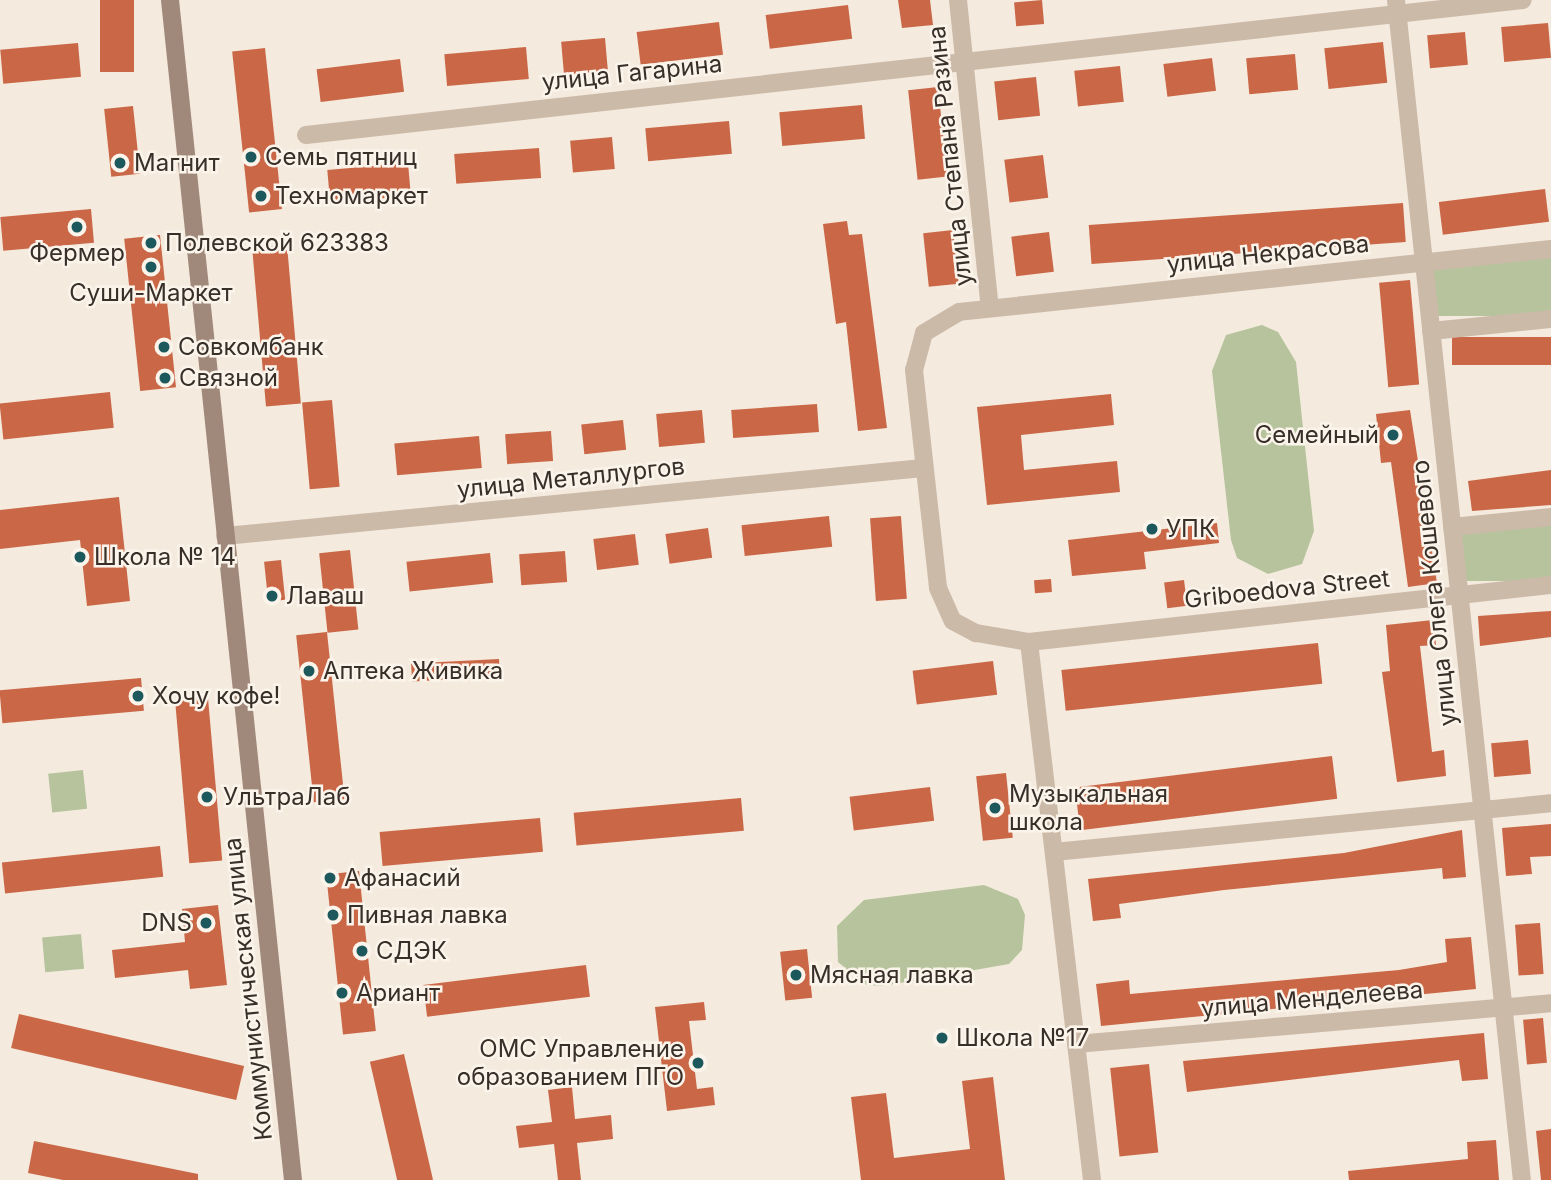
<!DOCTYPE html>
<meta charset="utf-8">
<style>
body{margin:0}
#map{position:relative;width:1551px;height:1180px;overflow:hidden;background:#f4eade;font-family:Inter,sans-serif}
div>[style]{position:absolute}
.green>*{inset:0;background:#b6c39d;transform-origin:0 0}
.building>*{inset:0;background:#ca6746;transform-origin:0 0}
.street>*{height:18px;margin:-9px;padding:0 9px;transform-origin:9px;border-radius:9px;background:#ccbaa9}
.secondary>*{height:18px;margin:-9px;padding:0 9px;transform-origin:9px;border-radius:9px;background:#a0887a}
.dots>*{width:19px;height:19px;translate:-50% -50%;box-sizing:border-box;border:4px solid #fbf4eb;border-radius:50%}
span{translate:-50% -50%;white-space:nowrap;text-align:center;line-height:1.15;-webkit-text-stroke:5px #fbf4eb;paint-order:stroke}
.street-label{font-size:24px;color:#392f29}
.poi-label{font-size:24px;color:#392f29}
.left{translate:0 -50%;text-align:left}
.right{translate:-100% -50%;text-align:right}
</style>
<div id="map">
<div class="green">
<div style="left:1551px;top:255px;width:61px;height:122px;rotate:90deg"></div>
<div style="clip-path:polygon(1262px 325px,1278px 332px,1296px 362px,1314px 531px,1302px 564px,1268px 574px,1237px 558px,1231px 540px,1212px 371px,1226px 335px)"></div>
<div style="left:1551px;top:521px;width:60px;height:93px;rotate:90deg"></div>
<div style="left:83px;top:770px;width:39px;height:35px;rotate:84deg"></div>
<div style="clip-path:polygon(984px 885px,1018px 899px,1025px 915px,1022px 950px,1009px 964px,883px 986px,866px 985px,838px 962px,837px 926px,864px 900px)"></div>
<div style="left:81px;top:934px;width:35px;height:39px;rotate:85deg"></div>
</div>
<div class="building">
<div style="left:100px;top:0;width:34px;height:72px"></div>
<div style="clip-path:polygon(898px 0,930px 0,933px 25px,902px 28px)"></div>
<div style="left:1042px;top:0;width:24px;height:28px;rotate:85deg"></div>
<div style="left:848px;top:5px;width:34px;height:83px;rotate:83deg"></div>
<div style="left:719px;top:22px;width:33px;height:83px;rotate:83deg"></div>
<div style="left:1548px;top:23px;width:35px;height:47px;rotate:85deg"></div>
<div style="left:1465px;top:32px;width:33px;height:38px;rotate:85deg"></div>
<div style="left:605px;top:38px;width:33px;height:44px;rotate:85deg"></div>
<div style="left:1383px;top:42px;width:41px;height:59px;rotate:84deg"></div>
<div style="left:78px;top:43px;width:34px;height:78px;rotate:85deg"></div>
<div style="left:526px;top:47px;width:32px;height:82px;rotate:85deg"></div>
<div style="left:265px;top:48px;width:162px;height:33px;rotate:84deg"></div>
<div style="left:1295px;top:54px;width:36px;height:49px;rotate:85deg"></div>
<div style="left:1212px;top:58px;width:33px;height:49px;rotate:83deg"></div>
<div style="left:400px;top:59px;width:33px;height:84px;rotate:83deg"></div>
<div style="left:1120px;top:66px;width:36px;height:46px;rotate:84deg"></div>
<div style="left:1036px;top:77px;width:39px;height:42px;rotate:84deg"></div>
<div style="left:938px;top:87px;width:90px;height:30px;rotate:84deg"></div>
<div style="left:862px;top:105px;width:34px;height:83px;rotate:85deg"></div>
<div style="left:133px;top:106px;width:68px;height:29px;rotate:84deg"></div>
<div style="left:729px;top:121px;width:33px;height:84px;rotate:85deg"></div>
<div style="left:612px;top:137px;width:32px;height:42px;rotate:85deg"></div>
<div style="left:539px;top:148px;width:30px;height:85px;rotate:86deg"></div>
<div style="left:1043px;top:155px;width:43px;height:39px;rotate:83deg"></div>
<div style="left:408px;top:163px;width:33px;height:81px;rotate:85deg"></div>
<div style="left:1545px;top:189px;width:33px;height:107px;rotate:83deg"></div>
<div style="left:1403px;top:203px;width:39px;height:315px;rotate:86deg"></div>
<div style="left:91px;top:209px;width:34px;height:91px;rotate:85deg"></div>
<div style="clip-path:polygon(847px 221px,849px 235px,862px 234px,887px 428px,858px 431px,846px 322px,836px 324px,823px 224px)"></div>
<div style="left:953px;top:230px;width:54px;height:30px;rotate:84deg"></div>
<div style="left:1049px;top:232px;width:40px;height:38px;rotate:83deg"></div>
<div style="left:160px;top:235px;width:153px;height:36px;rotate:84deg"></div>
<div style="left:287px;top:245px;width:159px;height:35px;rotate:85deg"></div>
<div style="left:1410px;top:280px;width:105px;height:31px;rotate:85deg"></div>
<div style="left:1551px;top:337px;width:28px;height:99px;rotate:90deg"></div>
<div style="left:110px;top:392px;width:36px;height:111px;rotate:84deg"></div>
<div style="clip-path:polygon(1111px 394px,1114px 425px,1021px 435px,1024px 470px,1117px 461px,1120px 492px,987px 505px,977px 407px)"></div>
<div style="left:332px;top:400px;width:87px;height:30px;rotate:85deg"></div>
<div style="left:817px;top:404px;width:28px;height:86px;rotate:86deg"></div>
<div style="left:702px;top:410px;width:33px;height:46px;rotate:85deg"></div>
<div style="clip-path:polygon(1410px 410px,1437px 583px,1408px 587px,1391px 462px,1381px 463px,1376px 414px)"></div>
<div style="left:623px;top:420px;width:30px;height:42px;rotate:84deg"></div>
<div style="left:551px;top:431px;width:30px;height:46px;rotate:86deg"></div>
<div style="left:479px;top:436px;width:32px;height:85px;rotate:85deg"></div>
<div style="clip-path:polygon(1551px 470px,1551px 505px,1472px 511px,1468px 481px)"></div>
<div style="clip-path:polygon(119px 497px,130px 601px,87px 606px,80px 540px,0 549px,0 510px)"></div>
<div style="left:829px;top:516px;width:31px;height:88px;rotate:84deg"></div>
<div style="left:901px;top:516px;width:83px;height:31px;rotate:86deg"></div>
<div style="clip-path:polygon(1217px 523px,1219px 543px,1144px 552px,1146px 569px,1072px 576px,1068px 540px)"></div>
<div style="left:708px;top:528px;width:30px;height:43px;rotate:82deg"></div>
<div style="left:635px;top:534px;width:31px;height:42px;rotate:83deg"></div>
<div style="left:350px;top:550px;width:80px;height:31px;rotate:84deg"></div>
<div style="left:565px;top:551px;width:31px;height:46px;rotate:86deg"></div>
<div style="left:490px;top:553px;width:30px;height:84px;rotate:84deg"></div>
<div style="left:281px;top:560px;width:40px;height:17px;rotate:84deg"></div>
<div style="left:1051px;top:579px;width:13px;height:17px;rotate:86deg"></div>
<div style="left:1184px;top:580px;width:26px;height:20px;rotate:83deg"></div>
<div style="clip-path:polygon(1551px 611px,1551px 637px,1480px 646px,1478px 616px)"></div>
<div style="clip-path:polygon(1433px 620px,1436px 645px,1420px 646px,1432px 752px,1444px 750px,1446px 776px,1397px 782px,1382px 672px,1390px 671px,1386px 625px)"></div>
<div style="left:327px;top:632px;width:168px;height:31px;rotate:84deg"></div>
<div style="left:1318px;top:643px;width:41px;height:258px;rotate:84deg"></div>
<div style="left:499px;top:659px;width:18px;height:88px;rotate:87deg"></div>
<div style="left:993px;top:661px;width:34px;height:81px;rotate:83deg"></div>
<div style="left:141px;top:678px;width:33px;height:142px;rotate:85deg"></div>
<div style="left:208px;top:698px;width:163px;height:33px;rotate:85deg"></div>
<div style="left:1528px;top:740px;width:34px;height:37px;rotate:85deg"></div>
<div style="left:1332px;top:756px;width:43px;height:259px;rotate:83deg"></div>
<div style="left:1006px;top:773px;width:65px;height:30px;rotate:84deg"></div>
<div style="left:930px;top:787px;width:34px;height:81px;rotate:83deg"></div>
<div style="left:741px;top:798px;width:33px;height:168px;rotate:85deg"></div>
<div style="left:540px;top:818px;width:34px;height:161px;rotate:85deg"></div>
<div style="clip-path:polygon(1551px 824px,1551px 856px,1530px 857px,1532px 874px,1506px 876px,1502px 828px)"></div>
<div style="clip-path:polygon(1462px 830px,1466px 877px,1443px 879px,1442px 868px,1224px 890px,1119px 904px,1121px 918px,1093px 921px,1088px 879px,1344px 853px)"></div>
<div style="left:160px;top:846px;width:31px;height:159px;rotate:84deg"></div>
<div style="left:359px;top:871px;width:161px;height:33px;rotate:84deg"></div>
<div style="clip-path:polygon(218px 905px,227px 985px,190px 989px,188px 970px,115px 978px,112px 950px,185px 942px,182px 909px)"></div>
<div style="left:1540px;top:923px;width:51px;height:25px;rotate:86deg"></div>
<div style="clip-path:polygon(1471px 937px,1476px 989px,1101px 1026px,1096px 984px,1129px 980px,1130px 994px,1399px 970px,1447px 962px,1445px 939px)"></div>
<div style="left:807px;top:949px;width:49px;height:27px;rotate:84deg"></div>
<div style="left:586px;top:965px;width:32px;height:164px;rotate:83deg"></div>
<div style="clip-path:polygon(704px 1002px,706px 1020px,689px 1021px,697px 1089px,713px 1087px,715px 1105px,667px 1111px,655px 1007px)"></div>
<div style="left:19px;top:1014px;width:231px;height:35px;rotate:13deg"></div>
<div style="left:1543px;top:1018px;width:45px;height:20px;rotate:85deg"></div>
<div style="clip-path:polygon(1484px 1033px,1488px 1079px,1462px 1081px,1459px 1060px,1187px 1092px,1183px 1061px)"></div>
<div style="left:404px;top:1054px;width:129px;height:35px;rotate:77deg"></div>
<div style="left:1149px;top:1064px;width:89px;height:39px;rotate:84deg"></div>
<div style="clip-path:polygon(993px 1077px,1005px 1180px,861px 1180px,851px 1097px,886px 1093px,894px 1158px,970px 1149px,962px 1081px)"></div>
<div style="clip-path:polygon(572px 1087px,575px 1119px,611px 1115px,613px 1139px,577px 1143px,581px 1180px,558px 1180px,554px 1144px,519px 1148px,516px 1126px,552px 1122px,548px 1090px)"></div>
<div style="clip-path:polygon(1551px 1129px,1551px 1180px,1541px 1180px,1536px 1131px)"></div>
<div style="clip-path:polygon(1496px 1140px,1499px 1180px,1349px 1180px,1348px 1171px,1468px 1159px,1467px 1142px)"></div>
<div style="clip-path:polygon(34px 1141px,198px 1174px,198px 1180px,63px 1180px,28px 1173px)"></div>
</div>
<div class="street">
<div style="left:958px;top:0;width:310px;rotate:84.1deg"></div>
<div style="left:1396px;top:0;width:1187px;rotate:83.91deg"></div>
<div style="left:306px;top:135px;width:1224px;rotate:-6.33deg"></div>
<div style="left:1551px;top:249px;width:595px;rotate:173.93deg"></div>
<div style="left:959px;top:312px;width:41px;rotate:149deg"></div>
<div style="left:924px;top:333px;width:38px;rotate:105deg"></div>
<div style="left:914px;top:370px;width:219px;rotate:83.7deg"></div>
<div style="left:938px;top:588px;width:36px;rotate:66deg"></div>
<div style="left:953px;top:621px;width:26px;rotate:28deg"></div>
<div style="left:976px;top:633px;width:54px;rotate:9.6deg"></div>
<div style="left:1029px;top:642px;width:525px;rotate:-6.23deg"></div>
<div style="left:1431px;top:331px;width:121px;rotate:-5.7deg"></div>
<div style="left:1452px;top:527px;width:100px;rotate:-5.8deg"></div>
<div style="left:225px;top:536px;width:701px;rotate:-5.56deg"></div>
<div style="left:1029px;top:642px;width:542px;rotate:83.32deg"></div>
<div style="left:1054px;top:852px;width:499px;rotate:-5.6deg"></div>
<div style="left:1076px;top:1044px;width:477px;rotate:-4.9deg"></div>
</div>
<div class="secondary">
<div style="left:170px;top:0;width:1186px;rotate:84.05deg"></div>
</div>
<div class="dots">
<div style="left:251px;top:157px;background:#1d585d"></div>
<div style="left:120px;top:163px;background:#1d585d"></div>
<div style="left:261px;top:196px;background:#1d585d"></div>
<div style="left:77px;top:227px;background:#1d585d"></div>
<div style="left:151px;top:243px;background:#1d585d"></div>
<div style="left:151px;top:267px;background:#1d585d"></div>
<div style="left:164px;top:347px;background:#1d585d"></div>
<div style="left:165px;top:378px;background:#1d585d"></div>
<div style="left:1393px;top:435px;background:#1d585d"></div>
<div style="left:1152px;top:529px;background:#1d585d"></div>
<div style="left:80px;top:557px;background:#1d585d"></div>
<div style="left:272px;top:596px;background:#1d585d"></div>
<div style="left:309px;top:671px;background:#1d585d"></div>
<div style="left:138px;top:696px;background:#1d585d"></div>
<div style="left:207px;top:797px;background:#1d585d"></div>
<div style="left:995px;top:808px;background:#1d585d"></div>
<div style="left:330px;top:878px;background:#1d585d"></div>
<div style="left:333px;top:915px;background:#1d585d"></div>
<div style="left:206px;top:923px;background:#1d585d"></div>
<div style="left:362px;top:951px;background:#1d585d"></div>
<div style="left:796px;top:975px;background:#1d585d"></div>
<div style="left:342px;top:993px;background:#1d585d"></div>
<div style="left:942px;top:1038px;background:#1d585d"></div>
<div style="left:698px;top:1063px;background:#1d585d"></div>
</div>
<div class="street-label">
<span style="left:632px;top:73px;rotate:-6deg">улица Гагарина</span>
<span style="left:950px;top:156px;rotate:-96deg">улица Степана Разина</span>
<span style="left:1268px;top:254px;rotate:-6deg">улица Некрасова</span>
<span style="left:571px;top:478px;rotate:-6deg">улица Металлургов</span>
<span style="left:1287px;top:589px;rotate:-6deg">Griboedova Street</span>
<span style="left:1434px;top:593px;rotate:-96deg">улица Олега Кошевого</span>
<span style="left:248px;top:989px;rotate:-96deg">Коммунистическая улица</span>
<span style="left:1312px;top:999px;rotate:-5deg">улица Менделеева</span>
</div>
<div class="poi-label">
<span class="left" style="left:265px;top:157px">Семь пятниц</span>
<span class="left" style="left:134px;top:163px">Магнит</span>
<span class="left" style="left:275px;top:196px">Техномаркет</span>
<span class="left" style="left:165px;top:243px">Полевской 623383</span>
<span style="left:77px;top:253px">Фермер</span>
<span style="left:151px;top:293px">Суши-Маркет</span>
<span class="left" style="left:178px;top:347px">Совкомбанк</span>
<span class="left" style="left:179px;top:378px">Связной</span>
<span class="right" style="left:1379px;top:435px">Семейный</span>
<span class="left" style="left:1166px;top:529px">УПК</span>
<span class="left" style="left:94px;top:557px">Школа № 14</span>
<span class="left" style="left:286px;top:596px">Лаваш</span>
<span class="left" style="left:323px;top:671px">Аптека Живика</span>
<span class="left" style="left:152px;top:696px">Хочу кофе!</span>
<span class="left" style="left:1009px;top:808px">Музыкальная<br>школа</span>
<span class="left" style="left:223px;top:797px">УльтраЛаб</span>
<span class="left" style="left:344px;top:878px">Афанасий</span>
<span class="left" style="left:347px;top:915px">Пивная лавка</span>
<span class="right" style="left:192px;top:923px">DNS</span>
<span class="left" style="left:376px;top:951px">СДЭК</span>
<span class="left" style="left:810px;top:975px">Мясная лавка</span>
<span class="left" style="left:356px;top:993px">Ариант</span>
<span class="left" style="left:956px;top:1038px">Школа №17</span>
<span class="right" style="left:684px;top:1063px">ОМС Управление<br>образованием ПГО</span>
</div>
</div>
